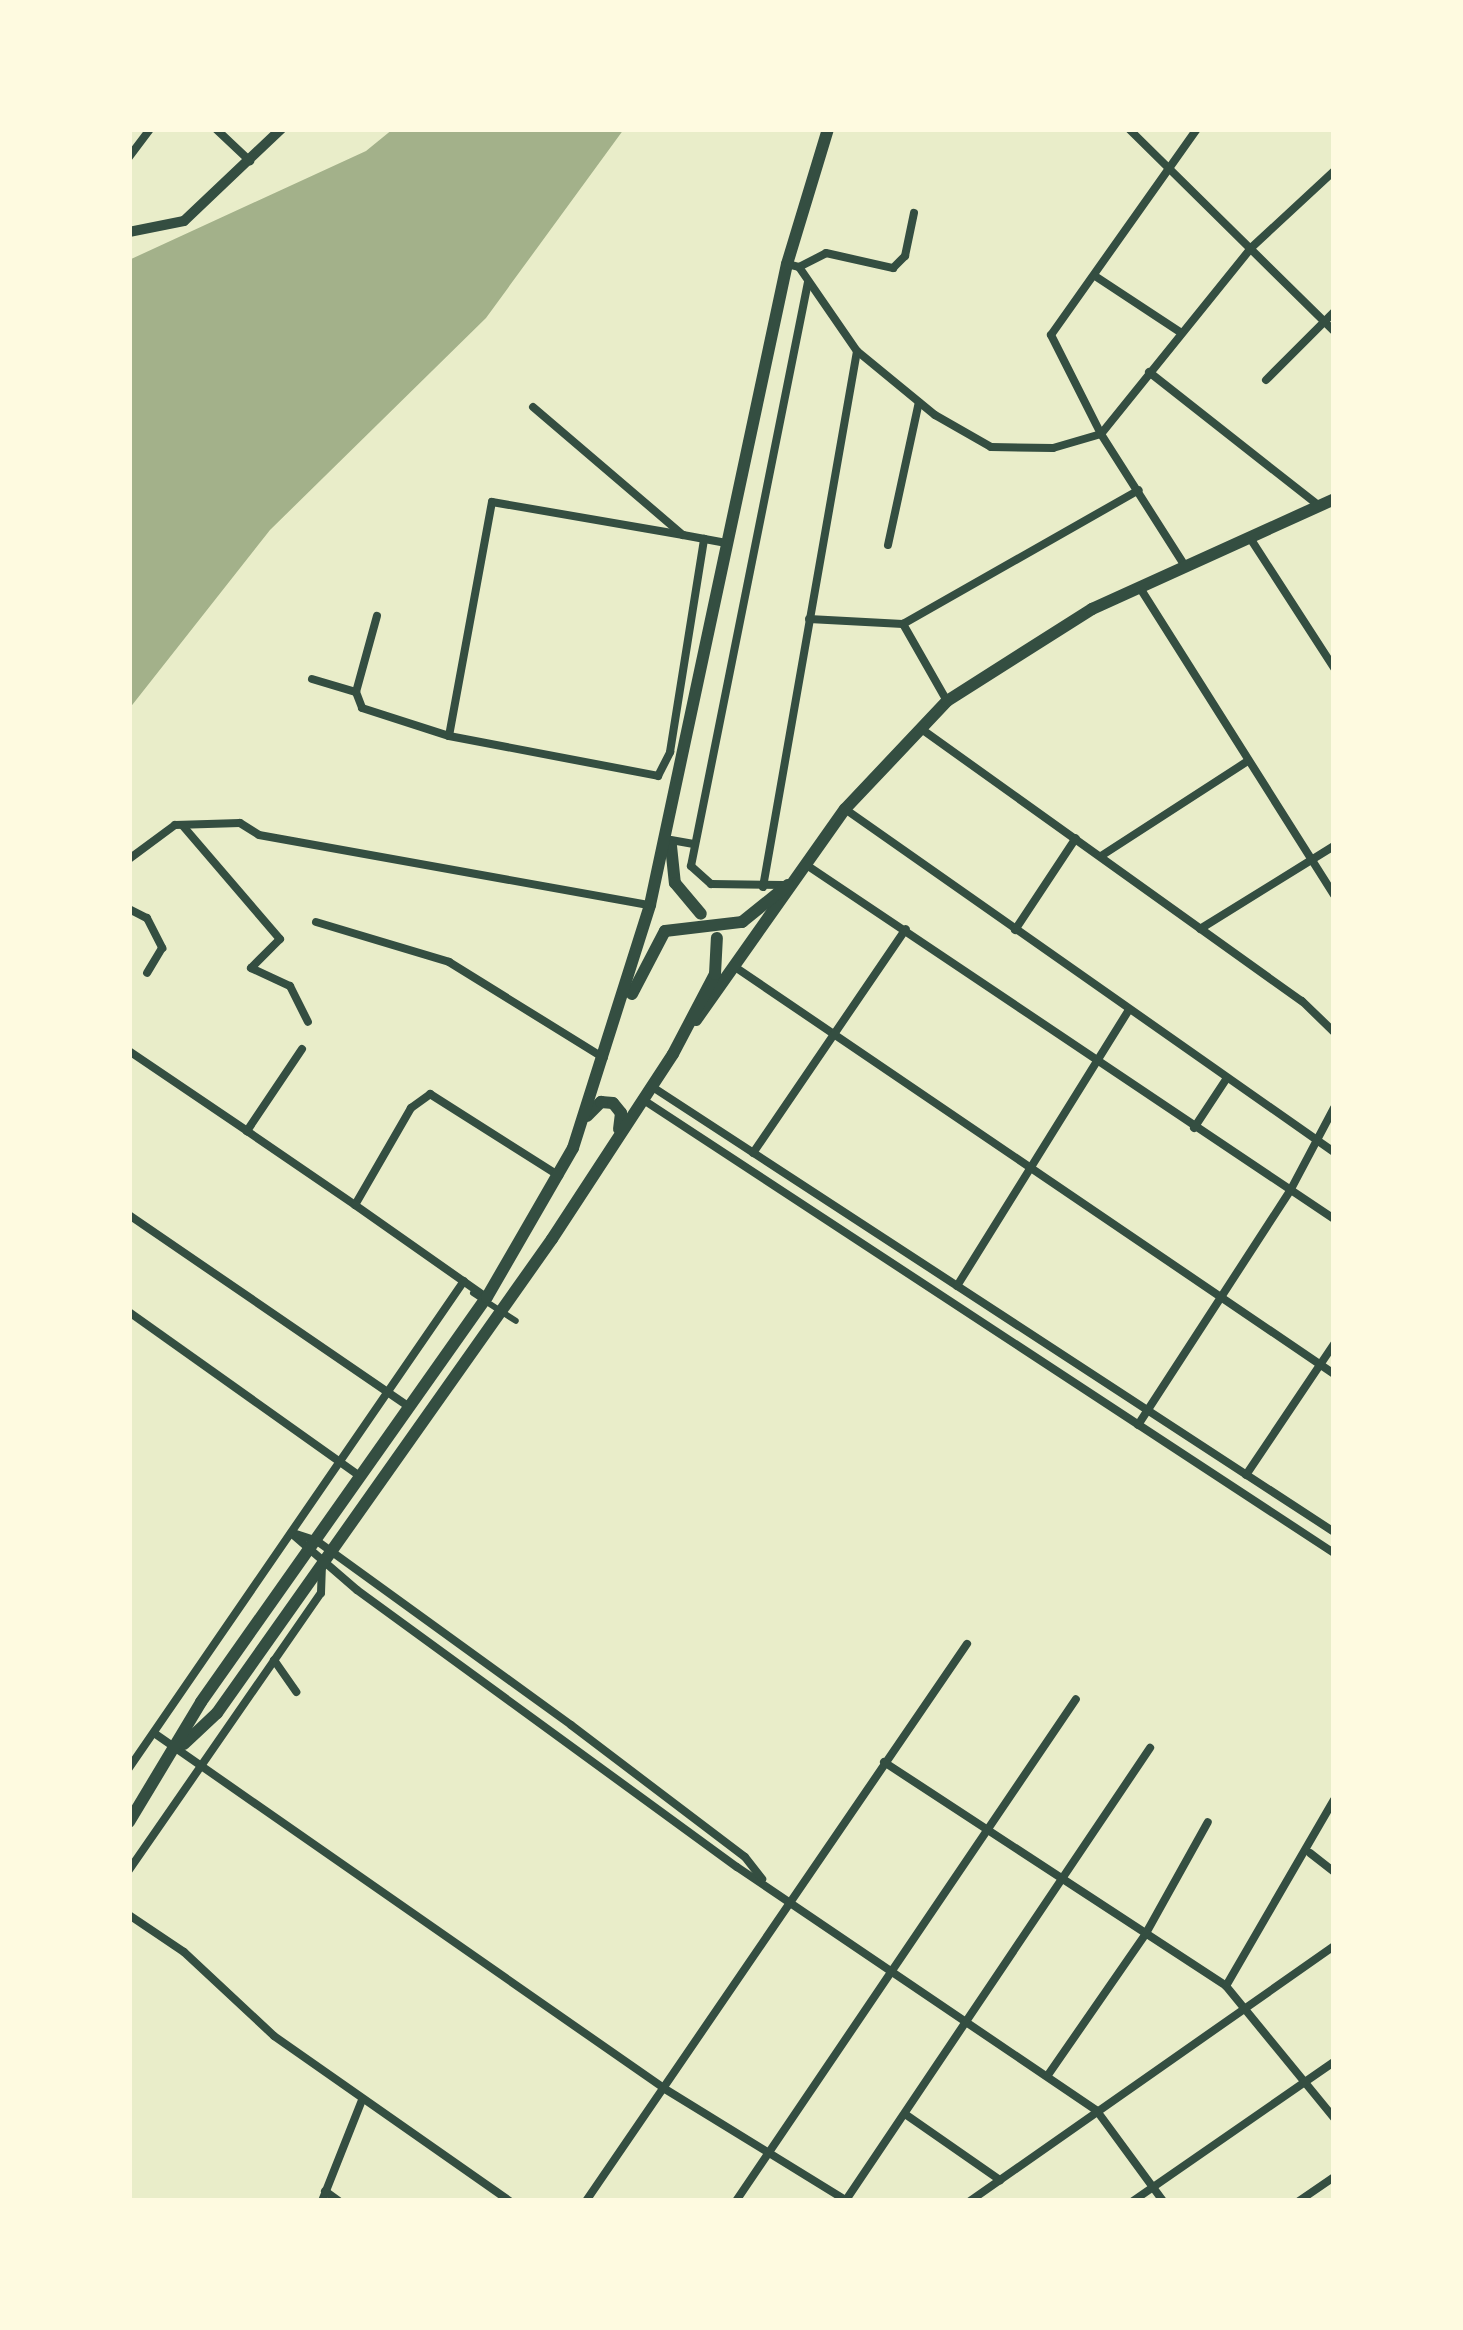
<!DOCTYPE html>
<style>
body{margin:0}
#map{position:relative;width:1463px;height:2330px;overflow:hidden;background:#e9edc9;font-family:Literata,serif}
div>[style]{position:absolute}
.water>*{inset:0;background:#a3b18a}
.pedestrian>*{height:6px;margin:-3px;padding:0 3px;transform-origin:3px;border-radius:3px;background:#344e41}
.minor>*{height:8px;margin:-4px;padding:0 4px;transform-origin:4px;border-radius:4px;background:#344e41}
.secondary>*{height:10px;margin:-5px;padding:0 5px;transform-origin:5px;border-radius:5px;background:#344e41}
.primary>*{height:12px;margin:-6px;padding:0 6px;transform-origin:6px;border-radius:6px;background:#344e41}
.trunk>*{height:12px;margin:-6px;padding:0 6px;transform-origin:6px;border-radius:6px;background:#344e41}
span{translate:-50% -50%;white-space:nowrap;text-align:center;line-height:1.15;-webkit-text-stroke:12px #fefae0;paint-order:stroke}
.frame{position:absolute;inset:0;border:132px solid #fefae0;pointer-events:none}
</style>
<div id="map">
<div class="water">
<div style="clip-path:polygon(393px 129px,624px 129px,486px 318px,270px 530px,129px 709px,129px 260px,366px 151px)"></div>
</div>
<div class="pedestrian">
<div style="left:473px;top:1293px;width:51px;rotate:33.1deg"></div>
</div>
<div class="minor">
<div style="left:216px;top:129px;width:47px;rotate:43.3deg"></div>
<div style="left:1129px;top:129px;width:288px;rotate:44.6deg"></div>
<div style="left:129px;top:157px;width:35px;rotate:-53deg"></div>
<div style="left:787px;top:264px;width:12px;rotate:14deg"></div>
<div style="left:799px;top:267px;width:102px;rotate:55.4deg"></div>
<div style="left:857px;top:351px;width:101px;rotate:39.4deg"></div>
<div style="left:935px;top:415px;width:64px;rotate:29.7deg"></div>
<div style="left:991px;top:447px;width:62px;rotate:0.9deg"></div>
<div style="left:1053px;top:448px;width:50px;rotate:-16.3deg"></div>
<div style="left:1101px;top:434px;width:111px;rotate:-116.8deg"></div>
<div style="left:1051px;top:335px;width:252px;rotate:-54.7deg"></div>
<div style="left:799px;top:267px;width:30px;rotate:-27deg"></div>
<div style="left:826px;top:253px;width:69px;rotate:12.6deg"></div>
<div style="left:893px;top:268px;width:17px;rotate:-45deg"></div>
<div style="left:905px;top:256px;width:44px;rotate:-78.2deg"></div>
<div style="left:1095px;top:276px;width:102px;rotate:33.4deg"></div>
<div style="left:1149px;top:372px;width:215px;rotate:38.2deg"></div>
<div style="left:1266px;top:380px;width:96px;rotate:-45deg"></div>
<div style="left:533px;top:407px;width:197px;rotate:40.5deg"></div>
<div style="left:683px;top:535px;width:44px;rotate:10.5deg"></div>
<div style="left:1250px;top:538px;width:155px;rotate:57.1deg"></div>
<div style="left:888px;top:545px;width:146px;rotate:-77.8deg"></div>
<div style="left:1185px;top:566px;width:156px;rotate:-122.5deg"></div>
<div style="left:1101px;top:434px;width:240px;rotate:-51.1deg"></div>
<div style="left:1252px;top:247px;width:112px;rotate:-42.8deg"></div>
<div style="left:1140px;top:588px;width:363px;rotate:57.7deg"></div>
<div style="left:809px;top:619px;width:94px;rotate:3deg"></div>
<div style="left:312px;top:679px;width:46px;rotate:16.5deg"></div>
<div style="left:356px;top:692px;width:17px;rotate:69deg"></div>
<div style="left:362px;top:708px;width:91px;rotate:17.8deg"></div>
<div style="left:449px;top:736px;width:213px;rotate:10.8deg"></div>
<div style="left:658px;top:776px;width:27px;rotate:-63deg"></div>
<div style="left:670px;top:752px;width:216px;rotate:-80.9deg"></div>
<div style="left:356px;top:692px;width:79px;rotate:-74.6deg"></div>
<div style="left:947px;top:701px;width:89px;rotate:-119.7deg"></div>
<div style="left:903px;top:624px;width:271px;rotate:-29.6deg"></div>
<div style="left:920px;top:728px;width:470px;rotate:35.6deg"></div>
<div style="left:1302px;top:1001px;width:45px;rotate:44.1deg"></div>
<div style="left:449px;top:736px;width:238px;rotate:-79.6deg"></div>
<div style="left:492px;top:502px;width:194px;rotate:9.8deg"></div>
<div style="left:845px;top:809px;width:597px;rotate:35.05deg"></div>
<div style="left:183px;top:826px;width:149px;rotate:49.4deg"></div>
<div style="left:280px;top:939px;width:41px;rotate:135deg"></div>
<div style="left:251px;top:968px;width:43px;rotate:24.8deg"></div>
<div style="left:290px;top:986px;width:40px;rotate:63.4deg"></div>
<div style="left:671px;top:840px;width:23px;rotate:10deg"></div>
<div style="left:1101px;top:856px;width:175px;rotate:-32.9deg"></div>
<div style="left:129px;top:859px;width:57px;rotate:-36.5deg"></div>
<div style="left:175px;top:825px;width:65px;rotate:-1.8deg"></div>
<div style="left:240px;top:823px;width:22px;rotate:32deg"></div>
<div style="left:259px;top:835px;width:397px;rotate:10.2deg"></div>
<div style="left:805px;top:864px;width:637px;rotate:33.86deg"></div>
<div style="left:784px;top:885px;width:73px;rotate:-179.2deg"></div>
<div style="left:711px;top:884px;width:27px;rotate:-138deg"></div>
<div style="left:691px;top:866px;width:596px;rotate:-78.67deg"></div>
<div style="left:763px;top:887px;width:544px;rotate:-80.05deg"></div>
<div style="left:129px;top:909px;width:20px;rotate:27deg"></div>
<div style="left:147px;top:918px;width:34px;rotate:63deg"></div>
<div style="left:162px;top:948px;width:29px;rotate:121deg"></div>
<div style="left:316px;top:922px;width:139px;rotate:16.7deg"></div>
<div style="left:449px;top:962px;width:182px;rotate:31.8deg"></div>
<div style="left:1200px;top:929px;width:158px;rotate:-31.8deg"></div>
<div style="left:1015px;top:930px;width:110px;rotate:-56.5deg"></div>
<div style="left:735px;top:967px;width:724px;rotate:34.19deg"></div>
<div style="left:302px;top:1049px;width:99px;rotate:123.9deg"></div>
<div style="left:247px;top:1131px;width:131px;rotate:34.4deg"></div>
<div style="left:355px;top:1205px;width:112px;rotate:-60deg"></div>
<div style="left:411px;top:1108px;width:24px;rotate:-36deg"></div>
<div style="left:430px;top:1094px;width:153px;rotate:32.4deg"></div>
<div style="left:129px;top:1051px;width:143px;rotate:34.1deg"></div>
<div style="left:651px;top:1086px;width:816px;rotate:33.14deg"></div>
<div style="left:642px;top:1099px;width:828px;rotate:33.27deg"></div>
<div style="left:1194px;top:1128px;width:60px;rotate:-56.6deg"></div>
<div style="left:753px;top:1153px;width:271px;rotate:-55.7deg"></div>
<div style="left:355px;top:1205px;width:160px;rotate:35.1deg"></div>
<div style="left:129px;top:1215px;width:340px;rotate:34.4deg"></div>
<div style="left:957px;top:1286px;width:325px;rotate:-58.1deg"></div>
<div style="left:129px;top:1312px;width:283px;rotate:35.4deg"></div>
<div style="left:1138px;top:1425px;width:279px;rotate:-57deg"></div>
<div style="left:1290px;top:1191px;width:94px;rotate:-62.1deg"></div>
<div style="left:1246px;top:1475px;width:158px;rotate:-56.1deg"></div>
<div style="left:291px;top:1533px;width:87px;rotate:40.8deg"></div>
<div style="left:357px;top:1590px;width:470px;rotate:36.1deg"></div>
<div style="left:737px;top:1867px;width:435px;rotate:34.1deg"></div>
<div style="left:1097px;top:2111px;width:112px;rotate:53.7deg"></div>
<div style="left:293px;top:1533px;width:25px;rotate:18deg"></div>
<div style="left:317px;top:1541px;width:314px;rotate:35.9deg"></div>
<div style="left:571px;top:1725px;width:218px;rotate:37.2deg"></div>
<div style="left:745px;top:1857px;width:28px;rotate:52deg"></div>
<div style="left:274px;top:1660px;width:39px;rotate:55deg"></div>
<div style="left:154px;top:1733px;width:623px;rotate:34.86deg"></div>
<div style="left:665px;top:2089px;width:214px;rotate:31.6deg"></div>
<div style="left:884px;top:1762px;width:409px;rotate:33.2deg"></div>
<div style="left:1226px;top:1986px;width:171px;rotate:50.7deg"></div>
<div style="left:129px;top:1768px;width:591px;rotate:-55.48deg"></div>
<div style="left:1310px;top:1853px;width:31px;rotate:38deg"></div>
<div style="left:129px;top:1870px;width:337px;rotate:-55.3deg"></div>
<div style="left:321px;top:1593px;width:28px;rotate:-88deg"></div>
<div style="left:129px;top:1915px;width:66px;rotate:33.9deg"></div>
<div style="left:184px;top:1952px;width:123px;rotate:43deg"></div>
<div style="left:274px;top:2036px;width:288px;rotate:35deg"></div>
<div style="left:1226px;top:1986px;width:215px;rotate:-59.9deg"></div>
<div style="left:1048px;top:2075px;width:170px;rotate:-55.3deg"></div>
<div style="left:1145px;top:1935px;width:129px;rotate:-60.9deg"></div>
<div style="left:905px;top:2114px;width:116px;rotate:34.8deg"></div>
<div style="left:325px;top:2191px;width:17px;rotate:36deg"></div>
<div style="left:846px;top:2200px;width:545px;rotate:-56.08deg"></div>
<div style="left:322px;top:2201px;width:109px;rotate:-68.4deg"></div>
<div style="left:586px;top:2201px;width:675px;rotate:-55.63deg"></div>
<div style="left:736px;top:2201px;width:606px;rotate:-55.89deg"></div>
<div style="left:970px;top:2201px;width:444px;rotate:-35deg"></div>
<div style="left:1133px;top:2201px;width:244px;rotate:-34.7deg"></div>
<div style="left:1299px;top:2201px;width:42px;rotate:-34.4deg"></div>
</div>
<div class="secondary">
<div style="left:129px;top:232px;width:56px;rotate:-11.3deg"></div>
<div style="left:184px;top:221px;width:134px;rotate:-43.5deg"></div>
</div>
<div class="primary">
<div style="left:696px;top:1020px;width:258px;rotate:-54.8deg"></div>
<div style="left:845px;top:809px;width:149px;rotate:-46.6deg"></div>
<div style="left:947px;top:701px;width:172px;rotate:-32.4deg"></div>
<div style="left:1092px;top:609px;width:266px;rotate:-24.4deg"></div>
</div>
<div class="trunk">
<div style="left:671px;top:846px;width:37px;rotate:84deg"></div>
<div style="left:675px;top:883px;width:40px;rotate:50deg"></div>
<div style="left:632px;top:994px;width:71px;rotate:-62.4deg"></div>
<div style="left:665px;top:931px;width:78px;rotate:-6.7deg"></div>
<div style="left:742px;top:922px;width:59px;rotate:-38.8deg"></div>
<div style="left:587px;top:1116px;width:20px;rotate:-45deg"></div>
<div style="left:601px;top:1102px;width:12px;rotate:5deg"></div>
<div style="left:613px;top:1103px;width:13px;rotate:51deg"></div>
<div style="left:621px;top:1113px;width:16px;rotate:97deg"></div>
<div style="left:184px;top:1744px;width:45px;rotate:-43.2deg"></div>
<div style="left:217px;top:1713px;width:580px;rotate:-54.75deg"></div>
<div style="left:552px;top:1239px;width:221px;rotate:-56.8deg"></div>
<div style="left:673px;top:1054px;width:90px;rotate:-62.3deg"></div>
<div style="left:715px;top:974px;width:36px;rotate:-87deg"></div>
<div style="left:129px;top:1822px;width:140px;rotate:-59deg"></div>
<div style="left:201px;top:1702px;width:496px;rotate:-54.8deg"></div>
<div style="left:487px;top:1297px;width:172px;rotate:-60deg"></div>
<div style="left:573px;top:1148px;width:255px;rotate:-72.4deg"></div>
<div style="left:650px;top:905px;width:655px;rotate:-77.94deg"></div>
<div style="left:787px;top:264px;width:141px;rotate:-73.1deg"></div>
</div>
<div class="frame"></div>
</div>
